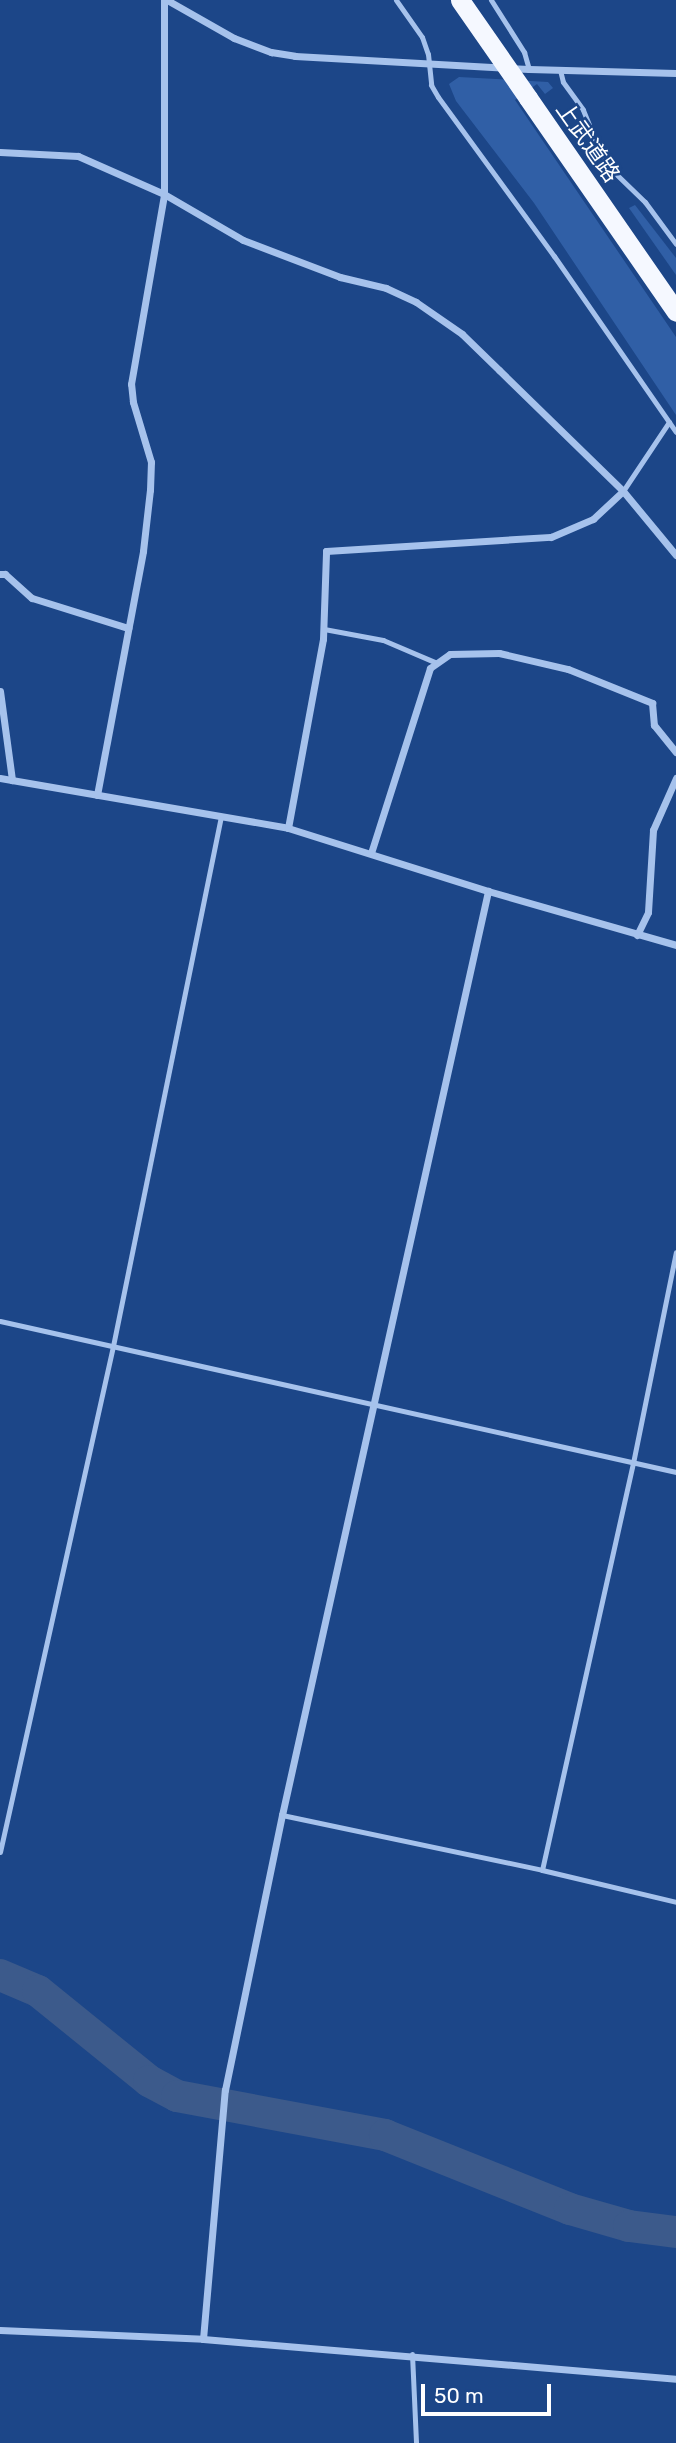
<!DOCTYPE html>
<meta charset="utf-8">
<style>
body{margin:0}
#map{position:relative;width:676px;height:2443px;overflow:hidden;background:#1c4688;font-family:Rubik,"Noto Sans JP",sans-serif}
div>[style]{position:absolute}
.green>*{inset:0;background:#305fa6}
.river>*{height:32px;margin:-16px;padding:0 16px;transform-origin:16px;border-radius:16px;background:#3c5a8b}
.service>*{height:5px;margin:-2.5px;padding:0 2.5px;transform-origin:2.5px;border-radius:2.5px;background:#a6c2ec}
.minor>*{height:7px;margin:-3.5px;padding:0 3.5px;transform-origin:3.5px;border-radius:3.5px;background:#a6c2ec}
.trunk>*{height:19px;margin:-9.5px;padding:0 9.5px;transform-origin:9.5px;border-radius:9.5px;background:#f5f8ff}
.trunk-bridge>*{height:19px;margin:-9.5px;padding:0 9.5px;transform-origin:9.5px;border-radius:9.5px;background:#f5f8ff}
span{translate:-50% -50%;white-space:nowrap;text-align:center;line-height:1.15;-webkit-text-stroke:5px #1c4688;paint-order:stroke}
.street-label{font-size:23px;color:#fff}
.scale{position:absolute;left:421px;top:2384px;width:130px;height:32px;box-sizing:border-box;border:4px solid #fff;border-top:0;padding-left:9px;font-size:21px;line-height:24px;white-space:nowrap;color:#fff;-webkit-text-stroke:5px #1c4688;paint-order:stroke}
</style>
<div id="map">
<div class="green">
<div style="clip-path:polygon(459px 77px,548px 82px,553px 88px,545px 94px,537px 84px,515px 100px,676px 337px,676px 415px,534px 203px,456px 101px,449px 84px)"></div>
<div style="clip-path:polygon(635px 205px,676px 258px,676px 275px,629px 208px)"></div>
</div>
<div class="river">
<div style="left:0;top:1975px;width:41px;rotate:22.8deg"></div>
<div style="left:38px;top:1991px;width:143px;rotate:39deg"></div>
<div style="left:149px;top:2081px;width:32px;rotate:28deg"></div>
<div style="left:177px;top:2096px;width:212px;rotate:10.6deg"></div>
<div style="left:385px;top:2135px;width:199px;rotate:21.8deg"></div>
<div style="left:570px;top:2209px;width:61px;rotate:16.1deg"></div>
<div style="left:629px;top:2226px;width:47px;rotate:7.3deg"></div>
</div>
<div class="service">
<div style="left:396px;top:0;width:45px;rotate:54.9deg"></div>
<div style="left:422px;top:37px;width:18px;rotate:71deg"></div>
<div style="left:428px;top:54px;width:31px;rotate:84deg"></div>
<div style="left:431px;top:85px;width:14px;rotate:60deg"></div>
<div style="left:438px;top:97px;width:197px;rotate:53.9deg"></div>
<div style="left:554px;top:256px;width:214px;rotate:55.3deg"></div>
<div style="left:491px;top:0;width:62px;rotate:57.6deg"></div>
<div style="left:524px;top:52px;width:18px;rotate:74deg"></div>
<div style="left:560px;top:70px;width:12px;rotate:76deg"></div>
<div style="left:563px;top:82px;width:34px;rotate:54deg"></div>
<div style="left:583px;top:110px;width:48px;rotate:67.8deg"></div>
<div style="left:601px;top:154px;width:24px;rotate:54deg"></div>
<div style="left:615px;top:173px;width:42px;rotate:44deg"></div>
<div style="left:645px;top:202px;width:52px;rotate:53.6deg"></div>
<div style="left:623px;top:491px;width:83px;rotate:-56.3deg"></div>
<div style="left:324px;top:629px;width:60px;rotate:10.6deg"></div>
<div style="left:383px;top:640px;width:59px;rotate:23.1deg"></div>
<div style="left:0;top:1321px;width:693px;rotate:12.59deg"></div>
<div style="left:282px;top:1815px;width:266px;rotate:11.9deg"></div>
<div style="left:542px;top:1870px;width:138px;rotate:13.4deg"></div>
<div style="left:0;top:1852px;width:518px;rotate:-77.41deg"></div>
<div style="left:113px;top:1346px;width:541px;rotate:-78.48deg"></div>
<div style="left:542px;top:1870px;width:417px;rotate:-77.4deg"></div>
<div style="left:633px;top:1463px;width:215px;rotate:-78.5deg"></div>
<div style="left:412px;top:2354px;width:89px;rotate:87.4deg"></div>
</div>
<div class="minor">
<div style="left:167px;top:0;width:77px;rotate:29.6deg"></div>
<div style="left:234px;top:38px;width:40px;rotate:21deg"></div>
<div style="left:271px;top:52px;width:24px;rotate:9deg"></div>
<div style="left:295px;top:56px;width:234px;rotate:3.2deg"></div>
<div style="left:529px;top:69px;width:147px;rotate:1.6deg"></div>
<div style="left:0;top:152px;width:78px;rotate:2.9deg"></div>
<div style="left:78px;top:156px;width:94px;rotate:23.8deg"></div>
<div style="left:164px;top:194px;width:91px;rotate:30.2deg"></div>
<div style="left:243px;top:240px;width:104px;rotate:20.9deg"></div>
<div style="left:340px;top:277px;width:47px;rotate:13.4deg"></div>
<div style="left:386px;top:288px;width:33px;rotate:25deg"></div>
<div style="left:416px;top:302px;width:56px;rotate:34.8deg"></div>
<div style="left:462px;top:334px;width:52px;rotate:44.2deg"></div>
<div style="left:499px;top:370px;width:173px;rotate:44.3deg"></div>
<div style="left:623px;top:491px;width:83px;rotate:50.4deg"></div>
<div style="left:0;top:574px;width:5px"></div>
<div style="left:5px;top:574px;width:36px;rotate:42deg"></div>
<div style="left:32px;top:598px;width:101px;rotate:17.4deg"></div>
<div style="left:0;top:691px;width:90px;rotate:82.3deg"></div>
<div style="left:0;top:778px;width:292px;rotate:9.8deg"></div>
<div style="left:288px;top:828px;width:210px;rotate:17.5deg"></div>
<div style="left:488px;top:891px;width:196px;rotate:16deg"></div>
<div style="left:97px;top:795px;width:248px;rotate:-79.3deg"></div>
<div style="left:143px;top:551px;width:61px;rotate:-83.5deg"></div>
<div style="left:150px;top:490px;width:28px;rotate:-88deg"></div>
<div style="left:151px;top:462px;width:63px;rotate:-106.7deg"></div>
<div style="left:133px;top:402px;width:18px;rotate:-96deg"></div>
<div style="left:131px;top:384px;width:193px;rotate:-80.1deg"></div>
<div style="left:164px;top:194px;width:194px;rotate:-90deg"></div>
<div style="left:288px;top:828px;width:192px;rotate:-79.5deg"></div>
<div style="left:323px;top:639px;width:88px;rotate:-88deg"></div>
<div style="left:326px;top:551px;width:225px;rotate:-3.6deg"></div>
<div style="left:551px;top:537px;width:46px;rotate:-23.2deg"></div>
<div style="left:593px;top:519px;width:41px;rotate:-43deg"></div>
<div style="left:371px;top:853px;width:194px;rotate:-72.3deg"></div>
<div style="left:430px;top:668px;width:24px;rotate:-35deg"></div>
<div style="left:450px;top:654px;width:49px;rotate:-1.2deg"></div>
<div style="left:499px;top:653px;width:71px;rotate:13.1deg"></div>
<div style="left:568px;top:669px;width:91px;rotate:22deg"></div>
<div style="left:652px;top:703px;width:22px;rotate:85deg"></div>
<div style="left:654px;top:725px;width:35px;rotate:51deg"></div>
<div style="left:637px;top:935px;width:25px;rotate:-64deg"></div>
<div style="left:648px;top:912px;width:82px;rotate:-86.5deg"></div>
<div style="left:653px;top:830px;width:57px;rotate:-66.1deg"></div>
<div style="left:0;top:2330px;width:203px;rotate:2.5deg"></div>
<div style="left:203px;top:2339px;width:475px;rotate:4.8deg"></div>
<div style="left:203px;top:2339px;width:250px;rotate:-85deg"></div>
<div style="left:225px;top:2090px;width:281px;rotate:-78.3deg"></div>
<div style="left:282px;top:1815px;width:947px;rotate:-77.43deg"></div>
</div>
<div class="trunk">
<div style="left:528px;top:98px;width:260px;rotate:55.3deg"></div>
</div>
<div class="trunk-bridge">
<div style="left:460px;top:0;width:119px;rotate:55.2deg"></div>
</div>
<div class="street-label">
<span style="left:588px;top:142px;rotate:55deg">上武道路</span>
</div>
<div class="scale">50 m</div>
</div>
